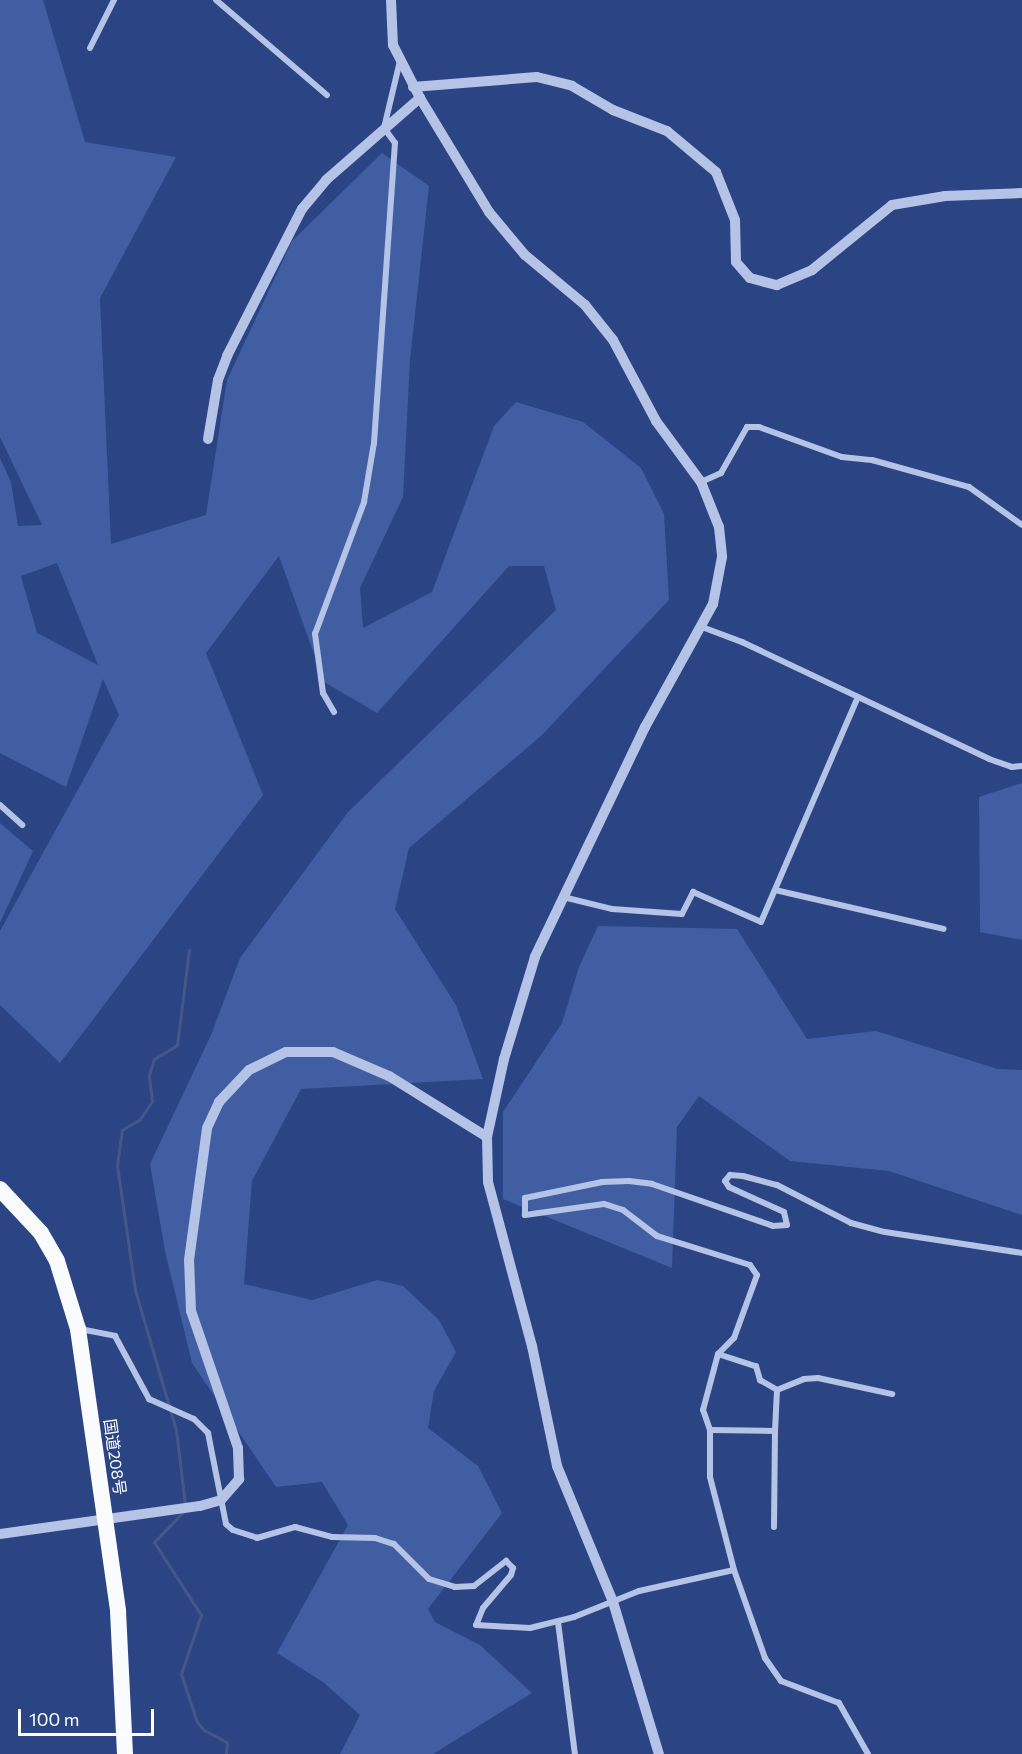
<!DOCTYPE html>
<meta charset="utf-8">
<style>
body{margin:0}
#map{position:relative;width:1022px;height:1754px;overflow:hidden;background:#2a4484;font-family:Commissioner,"Noto Sans JP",sans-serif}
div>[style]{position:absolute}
.green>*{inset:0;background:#425ea2}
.stream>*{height:3px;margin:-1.5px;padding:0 1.5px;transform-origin:1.5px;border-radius:1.5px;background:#455786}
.minor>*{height:6px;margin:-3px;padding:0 3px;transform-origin:3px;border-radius:3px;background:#b4c3e6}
.tertiary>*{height:10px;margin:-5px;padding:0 5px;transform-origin:5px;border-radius:5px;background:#b4c3e6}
.trunk>*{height:16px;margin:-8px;padding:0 8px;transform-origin:8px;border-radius:8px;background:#fafbfe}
span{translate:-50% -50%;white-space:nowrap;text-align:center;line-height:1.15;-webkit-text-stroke:5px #2a4484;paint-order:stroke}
.street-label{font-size:16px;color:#fff}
.scale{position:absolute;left:18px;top:1709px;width:136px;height:27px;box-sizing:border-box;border:3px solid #fff;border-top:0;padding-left:8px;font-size:18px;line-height:21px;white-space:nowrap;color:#fff;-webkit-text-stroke:4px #2a4484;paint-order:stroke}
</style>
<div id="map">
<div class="green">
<div style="clip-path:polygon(evenodd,0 0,43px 0,85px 142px,176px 157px,100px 298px,111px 544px,206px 515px,227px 380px,292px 241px,382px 153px,429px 186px,410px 360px,403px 497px,360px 588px,363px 628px,432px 592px,494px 426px,516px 402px,583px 422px,641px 468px,664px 514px,669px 600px,542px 735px,409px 848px,395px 909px,456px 1005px,483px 1079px,301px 1089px,252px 1181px,244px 1284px,312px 1300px,377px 1280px,403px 1286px,439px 1320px,456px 1352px,434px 1391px,428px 1428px,478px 1466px,502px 1513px,428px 1609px,435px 1622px,480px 1645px,532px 1693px,433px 1754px,340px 1754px,360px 1715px,323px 1682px,277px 1653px,348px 1525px,322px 1482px,276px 1487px,192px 1363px,165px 1251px,150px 1164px,211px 1035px,240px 958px,348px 812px,556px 610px,544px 566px,509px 566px,377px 713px,324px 682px,279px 556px,206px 653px,263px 795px,60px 1063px,0 1005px,0 931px,119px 715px,103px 679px,66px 787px,0 753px,0 458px,11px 482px,18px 526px,42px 525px,0 437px,0 0,57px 563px,98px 665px,37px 633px,21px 576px,57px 563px)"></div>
<div style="clip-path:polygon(1022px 783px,1022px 940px,980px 932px,979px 797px)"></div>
<div style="clip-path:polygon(0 823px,33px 851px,0 923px)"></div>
<div style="clip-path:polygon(598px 926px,737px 929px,807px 1039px,876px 1031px,998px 1069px,1022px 1070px,1022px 1215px,889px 1171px,790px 1161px,699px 1096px,677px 1127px,672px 1268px,503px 1199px,503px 1112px,562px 1023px,579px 967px)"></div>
</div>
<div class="stream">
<div style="left:185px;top:1505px;width:76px;rotate:-96.8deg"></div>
<div style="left:176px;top:1430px;width:146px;rotate:-106.3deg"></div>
<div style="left:135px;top:1290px;width:126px;rotate:-98.2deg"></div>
<div style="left:117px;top:1165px;width:35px;rotate:-82deg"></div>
<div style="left:122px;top:1130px;width:21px;rotate:-31deg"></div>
<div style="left:140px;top:1119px;width:22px;rotate:-56deg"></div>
<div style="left:152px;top:1101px;width:26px;rotate:-97deg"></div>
<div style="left:149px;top:1075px;width:17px;rotate:-73deg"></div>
<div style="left:154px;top:1059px;width:27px;rotate:-31deg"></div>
<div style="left:177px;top:1045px;width:96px;rotate:-82.8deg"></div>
<div style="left:183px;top:1512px;width:42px;rotate:134deg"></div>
<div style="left:154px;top:1542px;width:87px;rotate:57.2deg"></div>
<div style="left:201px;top:1615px;width:62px;rotate:108.7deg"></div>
<div style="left:181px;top:1674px;width:51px;rotate:71.6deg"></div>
<div style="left:197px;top:1722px;width:11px;rotate:49deg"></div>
<div style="left:204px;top:1730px;width:26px;rotate:28deg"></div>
<div style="left:227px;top:1742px;width:12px;rotate:95deg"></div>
</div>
<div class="minor">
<div style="left:216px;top:0;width:146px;rotate:40.6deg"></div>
<div style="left:90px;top:48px;width:54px;rotate:-63.4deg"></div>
<div style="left:701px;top:482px;width:22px;rotate:-24deg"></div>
<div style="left:721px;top:473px;width:53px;rotate:-60.5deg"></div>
<div style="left:747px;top:427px;width:12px"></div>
<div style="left:759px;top:427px;width:88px;rotate:19.9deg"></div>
<div style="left:842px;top:457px;width:30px;rotate:6deg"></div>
<div style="left:872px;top:460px;width:101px;rotate:15.6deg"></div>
<div style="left:969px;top:487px;width:65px;rotate:35.6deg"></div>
<div style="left:702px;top:627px;width:43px;rotate:20.6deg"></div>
<div style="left:742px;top:642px;width:273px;rotate:25.3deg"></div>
<div style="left:989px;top:759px;width:24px;rotate:19deg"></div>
<div style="left:1012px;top:767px;width:10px;rotate:-6deg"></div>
<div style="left:334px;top:712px;width:22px;rotate:-120deg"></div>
<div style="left:323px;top:693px;width:60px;rotate:-97.7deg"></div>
<div style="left:315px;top:634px;width:141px;rotate:-69.6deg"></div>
<div style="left:364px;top:502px;width:60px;rotate:-80.4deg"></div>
<div style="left:374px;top:443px;width:301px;rotate:-86deg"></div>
<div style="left:395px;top:143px;width:19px;rotate:-126deg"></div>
<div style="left:384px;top:128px;width:69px;rotate:-76.6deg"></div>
<div style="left:0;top:805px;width:30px;rotate:42deg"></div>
<div style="left:775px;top:890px;width:173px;rotate:13deg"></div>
<div style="left:563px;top:897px;width:50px;rotate:13.8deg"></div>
<div style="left:612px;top:909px;width:70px;rotate:4.1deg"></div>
<div style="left:682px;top:914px;width:25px;rotate:-63deg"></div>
<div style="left:693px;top:892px;width:74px;rotate:23.8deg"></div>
<div style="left:761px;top:922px;width:245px;rotate:-66.7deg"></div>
<div style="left:80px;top:1329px;width:36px;rotate:11deg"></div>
<div style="left:115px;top:1336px;width:72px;rotate:61.6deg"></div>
<div style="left:149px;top:1399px;width:49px;rotate:24deg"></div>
<div style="left:194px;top:1419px;width:20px;rotate:45deg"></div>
<div style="left:208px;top:1433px;width:93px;rotate:78.8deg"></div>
<div style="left:226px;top:1524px;width:9px;rotate:41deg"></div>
<div style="left:233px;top:1530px;width:25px;rotate:18deg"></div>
<div style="left:257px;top:1538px;width:40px;rotate:-16deg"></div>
<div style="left:295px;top:1527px;width:38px;rotate:15deg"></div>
<div style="left:332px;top:1537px;width:43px;rotate:1.3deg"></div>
<div style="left:375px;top:1538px;width:20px;rotate:18deg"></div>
<div style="left:394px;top:1544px;width:49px;rotate:45deg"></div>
<div style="left:429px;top:1579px;width:27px;rotate:17deg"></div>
<div style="left:455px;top:1587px;width:19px;rotate:-3deg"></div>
<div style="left:474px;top:1586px;width:41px;rotate:-38deg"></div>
<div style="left:506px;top:1561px;width:10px;rotate:45deg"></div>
<div style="left:513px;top:1568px;width:7px;rotate:106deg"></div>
<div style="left:511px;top:1575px;width:43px;rotate:130.3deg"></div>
<div style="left:483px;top:1608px;width:18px;rotate:112deg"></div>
<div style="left:476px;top:1625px;width:54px;rotate:3.2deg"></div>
<div style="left:530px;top:1628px;width:45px;rotate:-14deg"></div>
<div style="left:574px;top:1617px;width:70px;rotate:-21.8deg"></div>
<div style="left:639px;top:1591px;width:97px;rotate:-12.5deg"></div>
<div style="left:718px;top:1354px;width:40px;rotate:18deg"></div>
<div style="left:756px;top:1366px;width:15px;rotate:74deg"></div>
<div style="left:760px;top:1380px;width:20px;rotate:30deg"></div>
<div style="left:710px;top:1430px;width:65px;rotate:0.9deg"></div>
<div style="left:775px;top:1431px;width:96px;rotate:90.6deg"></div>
<div style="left:775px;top:1431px;width:41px;rotate:-87.2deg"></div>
<div style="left:777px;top:1390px;width:29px;rotate:-22deg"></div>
<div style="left:804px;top:1379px;width:14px;rotate:-4deg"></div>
<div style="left:818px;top:1378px;width:76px;rotate:12.2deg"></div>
<div style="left:558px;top:1622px;width:133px;rotate:82.7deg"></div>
<div style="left:868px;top:1754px;width:59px;rotate:-119.6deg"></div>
<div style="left:839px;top:1703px;width:62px;rotate:-159.2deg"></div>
<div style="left:781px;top:1681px;width:28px;rotate:-125deg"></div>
<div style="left:765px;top:1658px;width:93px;rotate:-109.4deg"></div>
<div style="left:734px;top:1570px;width:96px;rotate:-104.5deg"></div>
<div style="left:710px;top:1477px;width:47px;rotate:-90deg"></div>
<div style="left:710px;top:1430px;width:21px;rotate:-109deg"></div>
<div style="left:703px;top:1410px;width:58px;rotate:-75deg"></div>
<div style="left:718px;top:1354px;width:23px;rotate:-45deg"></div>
<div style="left:734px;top:1338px;width:67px;rotate:-69.9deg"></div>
<div style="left:757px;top:1275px;width:12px;rotate:-125deg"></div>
<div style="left:750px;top:1265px;width:97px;rotate:-162.7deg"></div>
<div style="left:657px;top:1236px;width:43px;rotate:-142.6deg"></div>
<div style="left:623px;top:1210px;width:20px;rotate:-162deg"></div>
<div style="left:604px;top:1204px;width:80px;rotate:172.1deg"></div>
<div style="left:525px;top:1215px;width:17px;rotate:-90deg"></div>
<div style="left:525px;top:1198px;width:79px;rotate:-11.7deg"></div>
<div style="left:602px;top:1182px;width:27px;rotate:-2deg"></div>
<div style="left:629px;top:1181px;width:23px;rotate:7deg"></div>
<div style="left:652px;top:1184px;width:128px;rotate:19.1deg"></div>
<div style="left:773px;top:1226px;width:14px;rotate:-4deg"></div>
<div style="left:787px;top:1225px;width:13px;rotate:-103deg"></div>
<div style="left:784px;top:1212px;width:60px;rotate:-155.6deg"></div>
<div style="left:729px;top:1187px;width:7px;rotate:-124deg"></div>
<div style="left:725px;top:1181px;width:8px;rotate:-50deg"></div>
<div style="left:730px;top:1175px;width:13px;rotate:4deg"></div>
<div style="left:743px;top:1176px;width:35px;rotate:15deg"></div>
<div style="left:777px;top:1185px;width:83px;rotate:27.2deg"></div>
<div style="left:851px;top:1223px;width:35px;rotate:15deg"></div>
<div style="left:885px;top:1232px;width:139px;rotate:8.7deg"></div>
</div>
<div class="tertiary">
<div style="left:391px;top:0;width:45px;rotate:87.5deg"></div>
<div style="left:393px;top:45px;width:59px;rotate:63deg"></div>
<div style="left:420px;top:98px;width:133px;rotate:58.8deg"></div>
<div style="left:489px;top:212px;width:56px;rotate:50.1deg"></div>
<div style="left:525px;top:255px;width:78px;rotate:39.8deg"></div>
<div style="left:585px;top:305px;width:45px;rotate:51.3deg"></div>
<div style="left:613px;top:340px;width:92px;rotate:62deg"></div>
<div style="left:656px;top:421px;width:76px;rotate:53.6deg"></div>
<div style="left:701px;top:482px;width:48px;rotate:68.2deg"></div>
<div style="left:719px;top:527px;width:30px;rotate:84deg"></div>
<div style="left:722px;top:557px;width:48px;rotate:100.8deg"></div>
<div style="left:713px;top:604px;width:141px;rotate:118.9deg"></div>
<div style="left:645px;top:727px;width:255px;rotate:115.6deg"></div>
<div style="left:535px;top:957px;width:107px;rotate:106.9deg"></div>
<div style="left:504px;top:1059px;width:80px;rotate:102.3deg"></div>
<div style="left:487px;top:1137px;width:45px;rotate:88.7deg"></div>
<div style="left:488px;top:1182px;width:170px;rotate:75deg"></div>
<div style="left:532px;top:1346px;width:123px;rotate:78.2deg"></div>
<div style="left:557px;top:1466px;width:147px;rotate:67.6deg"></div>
<div style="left:613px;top:1602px;width:159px;rotate:73.2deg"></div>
<div style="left:413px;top:87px;width:124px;rotate:-4.6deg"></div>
<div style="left:537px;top:77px;width:36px;rotate:14deg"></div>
<div style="left:572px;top:86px;width:48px;rotate:30.3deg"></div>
<div style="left:613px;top:110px;width:58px;rotate:21.3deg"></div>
<div style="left:667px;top:131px;width:64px;rotate:39.9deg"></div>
<div style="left:716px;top:172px;width:52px;rotate:68.4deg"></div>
<div style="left:735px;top:220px;width:42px;rotate:88.6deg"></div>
<div style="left:736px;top:262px;width:21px;rotate:49deg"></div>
<div style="left:750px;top:278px;width:28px;rotate:15deg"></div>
<div style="left:777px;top:285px;width:38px;rotate:-23deg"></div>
<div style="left:812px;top:270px;width:103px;rotate:-39.1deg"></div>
<div style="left:892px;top:205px;width:54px;rotate:-9.6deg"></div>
<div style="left:945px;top:196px;width:77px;rotate:-2.2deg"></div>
<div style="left:208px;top:439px;width:60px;rotate:-80.4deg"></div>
<div style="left:218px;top:380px;width:26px;rotate:-69deg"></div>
<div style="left:227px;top:356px;width:165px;rotate:-63deg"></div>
<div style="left:302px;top:209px;width:38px;rotate:-50deg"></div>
<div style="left:326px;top:180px;width:125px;rotate:-41.1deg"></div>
<div style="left:0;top:1534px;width:202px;rotate:-8deg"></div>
<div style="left:200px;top:1506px;width:22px;rotate:-16deg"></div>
<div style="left:221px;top:1500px;width:28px;rotate:-49deg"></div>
<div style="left:239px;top:1479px;width:31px;rotate:-92deg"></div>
<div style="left:238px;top:1448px;width:145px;rotate:-108.9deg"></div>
<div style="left:191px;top:1311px;width:51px;rotate:-92.2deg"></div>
<div style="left:189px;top:1260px;width:133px;rotate:-82.2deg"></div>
<div style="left:207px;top:1128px;width:29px;rotate:-65deg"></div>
<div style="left:219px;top:1102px;width:44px;rotate:-46.8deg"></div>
<div style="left:249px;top:1070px;width:41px;rotate:-25.9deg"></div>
<div style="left:286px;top:1052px;width:47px"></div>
<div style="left:333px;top:1052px;width:61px;rotate:23.2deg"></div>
<div style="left:389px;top:1076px;width:115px;rotate:31.9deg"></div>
</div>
<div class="trunk">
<div style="left:0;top:1189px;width:60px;rotate:47deg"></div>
<div style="left:41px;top:1233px;width:32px;rotate:60deg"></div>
<div style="left:57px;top:1261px;width:71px;rotate:72.8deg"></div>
<div style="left:78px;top:1329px;width:285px;rotate:81.9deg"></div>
<div style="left:118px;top:1611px;width:143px;rotate:87.2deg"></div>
</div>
<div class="street-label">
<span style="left:115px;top:1457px;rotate:82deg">国道208号</span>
</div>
<div class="scale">100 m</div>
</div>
